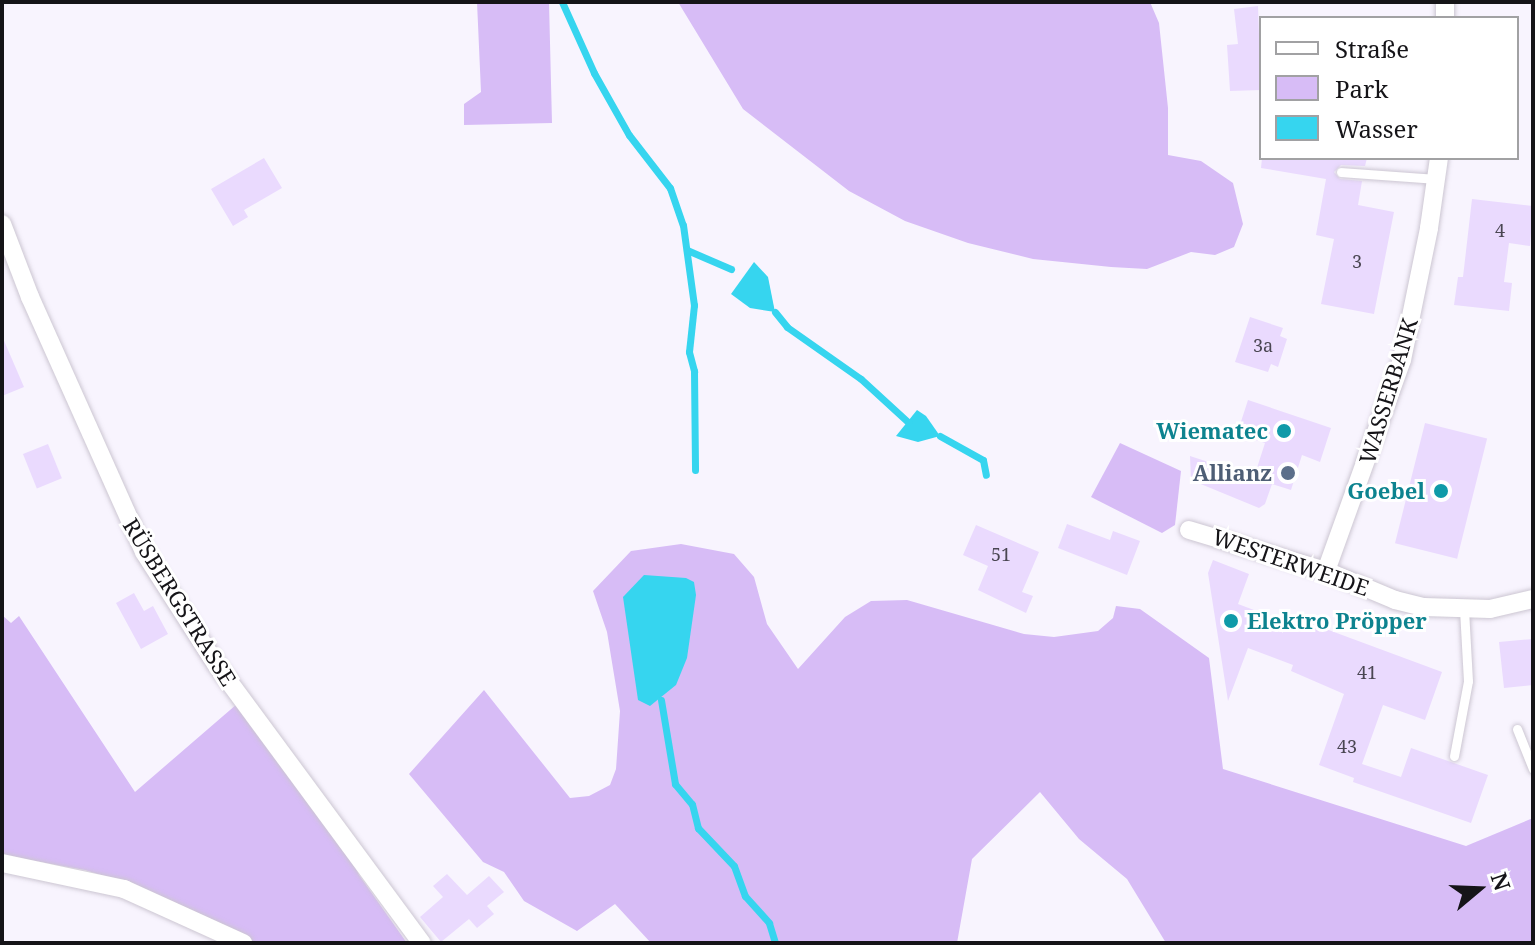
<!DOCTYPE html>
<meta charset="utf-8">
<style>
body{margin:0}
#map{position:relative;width:1535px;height:945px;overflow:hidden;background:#f8f4fe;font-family:"Noto Serif",serif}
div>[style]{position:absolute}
.green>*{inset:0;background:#d7bcf6}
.water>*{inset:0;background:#36d5ef}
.stream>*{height:7px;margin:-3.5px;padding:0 3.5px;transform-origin:3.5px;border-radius:3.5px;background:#36d5ef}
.building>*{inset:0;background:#eadafe;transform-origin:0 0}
.roads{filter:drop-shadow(0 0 2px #ccc6d2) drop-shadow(0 0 2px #ccc6d2)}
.service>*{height:9px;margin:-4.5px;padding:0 4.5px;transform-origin:4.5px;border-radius:4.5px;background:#fff}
.minor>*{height:18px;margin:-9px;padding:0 9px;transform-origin:9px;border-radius:9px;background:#fff}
.dots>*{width:22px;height:22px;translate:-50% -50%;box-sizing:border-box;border:4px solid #fff;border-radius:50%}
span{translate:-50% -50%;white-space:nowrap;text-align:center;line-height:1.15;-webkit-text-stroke:6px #fff;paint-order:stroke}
.number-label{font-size:18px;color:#4a4652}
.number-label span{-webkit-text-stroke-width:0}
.street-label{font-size:22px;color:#151418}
.culture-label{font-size:22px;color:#0d838f;font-weight:700}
.right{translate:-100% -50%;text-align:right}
.left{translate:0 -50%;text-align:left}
.service-label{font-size:22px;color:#4e5e75;font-weight:700}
.frame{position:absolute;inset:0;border:4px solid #151418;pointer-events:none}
.legend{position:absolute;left:1259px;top:16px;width:260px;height:144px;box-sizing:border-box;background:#fff;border:2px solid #a1a1a3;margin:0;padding:10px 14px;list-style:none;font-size:24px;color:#151418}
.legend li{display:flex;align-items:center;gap:16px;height:40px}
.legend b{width:40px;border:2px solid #a1a1a3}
.north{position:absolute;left:1439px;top:849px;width:80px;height:80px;-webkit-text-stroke:6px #fff;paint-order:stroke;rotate:71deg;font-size:22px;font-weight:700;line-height:32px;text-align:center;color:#151418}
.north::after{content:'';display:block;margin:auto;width:28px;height:36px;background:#151418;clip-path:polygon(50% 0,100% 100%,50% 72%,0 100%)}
</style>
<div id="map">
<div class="green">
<div style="clip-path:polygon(477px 2px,549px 2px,552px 123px,464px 125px,464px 104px,481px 92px)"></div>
<div style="clip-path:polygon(678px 2px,1150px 2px,1159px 23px,1168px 108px,1168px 155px,1201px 161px,1233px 183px,1243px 224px,1234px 247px,1215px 255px,1191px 252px,1147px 269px,1111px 267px,1033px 259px,968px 243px,905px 221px,849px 191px,743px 109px)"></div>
<div style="clip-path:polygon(1120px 443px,1181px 471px,1175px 525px,1162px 533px,1091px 497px)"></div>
<div style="clip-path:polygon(681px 544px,734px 554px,754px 577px,767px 624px,798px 669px,845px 617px,871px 601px,907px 600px,1024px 634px,1054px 637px,1098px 631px,1113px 618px,1116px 606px,1140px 609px,1209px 658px,1223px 769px,1466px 846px,1533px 818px,1533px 943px,1166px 943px,1127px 879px,1079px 839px,1040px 792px,972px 859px,957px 943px,651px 943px,615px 904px,577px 931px,524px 901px,504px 872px,483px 862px,409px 774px,484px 690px,570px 798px,589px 796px,610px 785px,616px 769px,620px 711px,607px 632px,593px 591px,631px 551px)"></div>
<div style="clip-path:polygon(2px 615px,11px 623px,19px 616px,135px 792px,237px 704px,351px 857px,359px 875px,407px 943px,256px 943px,127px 883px,85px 870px,2px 855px)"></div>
</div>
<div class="water">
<div style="clip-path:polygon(754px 262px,768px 277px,775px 312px,750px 308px,731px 294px)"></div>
<div style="clip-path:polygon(917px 410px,926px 416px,940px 436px,918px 442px,896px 436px)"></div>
<div style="clip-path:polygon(644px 575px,686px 578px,694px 582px,696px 595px,687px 658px,676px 685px,650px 706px,638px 700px,623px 597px)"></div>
</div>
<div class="stream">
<div style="left:562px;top:2px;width:78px;rotate:65.7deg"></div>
<div style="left:594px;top:73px;width:71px;rotate:60.6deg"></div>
<div style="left:629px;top:135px;width:67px;rotate:52.3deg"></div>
<div style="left:670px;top:188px;width:39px;rotate:71deg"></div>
<div style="left:683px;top:225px;width:81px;rotate:82.2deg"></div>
<div style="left:694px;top:305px;width:47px;rotate:96.1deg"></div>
<div style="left:689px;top:352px;width:20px;rotate:75deg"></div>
<div style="left:694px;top:371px;width:99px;rotate:89.4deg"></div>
<div style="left:687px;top:250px;width:48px;rotate:23.4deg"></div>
<div style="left:775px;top:312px;width:19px;rotate:51deg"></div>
<div style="left:787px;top:327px;width:90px;rotate:35.1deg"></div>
<div style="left:861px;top:379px;width:64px;rotate:42.5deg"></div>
<div style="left:940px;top:436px;width:49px;rotate:29.2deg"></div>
<div style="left:983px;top:460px;width:15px;rotate:79deg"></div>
<div style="left:661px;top:700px;width:85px;rotate:80.5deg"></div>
<div style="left:675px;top:784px;width:26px;rotate:50deg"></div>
<div style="left:692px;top:804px;width:25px;rotate:76deg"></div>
<div style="left:698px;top:828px;width:52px;rotate:46.5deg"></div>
<div style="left:734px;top:866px;width:32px;rotate:70deg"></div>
<div style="left:745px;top:896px;width:36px;rotate:48deg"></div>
<div style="left:769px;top:923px;width:21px;rotate:73deg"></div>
</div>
<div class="building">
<div style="clip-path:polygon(1258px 6px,1261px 90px,1230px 91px,1227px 45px,1238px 44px,1234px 9px)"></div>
<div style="clip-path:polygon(264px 158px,282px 188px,244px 210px,248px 217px,233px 226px,211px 189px)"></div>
<div style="clip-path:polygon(1262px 158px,1367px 158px,1365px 166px,1341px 165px,1334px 172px,1340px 179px,1362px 181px,1358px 205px,1394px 212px,1374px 314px,1321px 304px,1334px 239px,1316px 235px,1326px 179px,1261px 168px)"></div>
<div style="clip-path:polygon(1472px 199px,1533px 206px,1530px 246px,1509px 243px,1504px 282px,1512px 283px,1509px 311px,1454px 305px,1458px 277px,1463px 277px)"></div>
<div style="clip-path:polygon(1250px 317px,1283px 328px,1280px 336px,1287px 339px,1278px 367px,1271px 364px,1268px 372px,1235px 362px)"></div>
<div style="clip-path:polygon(2px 336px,24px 387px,2px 396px)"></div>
<div style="clip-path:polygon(1248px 400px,1331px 428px,1320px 462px,1302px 455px,1291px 490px,1272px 484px,1265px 504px,1259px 508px,1191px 480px,1190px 456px,1254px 477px,1265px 443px,1237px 434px)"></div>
<div style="left:1425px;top:423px;width:64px;height:124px;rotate:14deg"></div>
<div style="left:48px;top:444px;width:37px;height:27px;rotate:68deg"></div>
<div style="clip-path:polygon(1067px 524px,1110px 540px,1113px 531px,1140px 541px,1127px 575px,1058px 548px)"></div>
<div style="clip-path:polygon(976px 525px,1039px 552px,1022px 592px,1033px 596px,1026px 613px,978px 590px,988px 566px,963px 555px)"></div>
<div style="clip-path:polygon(1213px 560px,1249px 574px,1238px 604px,1278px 619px,1280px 612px,1442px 672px,1425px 720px,1383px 705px,1362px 764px,1401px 777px,1411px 748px,1488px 775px,1471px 823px,1353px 782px,1354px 778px,1319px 765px,1344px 694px,1291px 671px,1293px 665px,1248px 648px,1228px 701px,1208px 573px)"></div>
<div style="clip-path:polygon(134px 593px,144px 611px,153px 606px,168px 634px,141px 649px,116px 603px)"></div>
<div style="clip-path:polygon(1533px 639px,1533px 685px,1504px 688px,1499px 642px)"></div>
<div style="clip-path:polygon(447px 874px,467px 895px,489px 876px,504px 892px,487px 906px,494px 914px,477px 928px,469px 919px,441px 942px,420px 917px,443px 897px,433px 886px)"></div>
</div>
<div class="roads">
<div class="service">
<div style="left:1341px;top:172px;width:95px;rotate:4.2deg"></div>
<div style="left:1517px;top:729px;width:43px;rotate:68.2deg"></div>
<div style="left:1454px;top:756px;width:76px;rotate:-79.4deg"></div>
<div style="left:1468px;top:681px;width:71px;rotate:-93.2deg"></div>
</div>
<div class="minor">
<div style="left:1445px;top:2px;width:16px;rotate:90deg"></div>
<div style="left:2px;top:224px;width:78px;rotate:69deg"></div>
<div style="left:30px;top:297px;width:279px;rotate:65.9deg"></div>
<div style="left:144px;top:552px;width:133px;rotate:57.3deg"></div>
<div style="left:216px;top:664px;width:347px;rotate:53.6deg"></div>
<div style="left:1189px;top:530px;width:143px;rotate:16.7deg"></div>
<div style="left:1326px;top:571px;width:75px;rotate:22.8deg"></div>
<div style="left:1395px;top:600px;width:30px;rotate:14deg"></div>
<div style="left:1424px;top:607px;width:66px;rotate:1.7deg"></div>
<div style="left:1490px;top:609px;width:44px;rotate:-13.1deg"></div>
<div style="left:1326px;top:571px;width:224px;rotate:-70.2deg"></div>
<div style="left:1402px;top:360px;width:135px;rotate:-78.4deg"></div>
<div style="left:1429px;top:228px;width:71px;rotate:-81.9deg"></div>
<div style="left:2px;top:863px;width:125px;rotate:12deg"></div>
<div style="left:124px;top:889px;width:131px;rotate:24.4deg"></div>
</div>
</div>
<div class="dots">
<div style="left:1284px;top:431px;background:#0f9aa8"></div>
<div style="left:1288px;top:473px;background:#5c6f8a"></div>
<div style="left:1441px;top:491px;background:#0f9aa8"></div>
<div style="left:1231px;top:621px;background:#0f9aa8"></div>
</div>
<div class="number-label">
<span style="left:1500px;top:230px">4</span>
<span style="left:1357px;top:261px">3</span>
<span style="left:1263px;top:345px">3a</span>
<span style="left:1001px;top:554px">51</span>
<span style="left:1367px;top:672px">41</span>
<span style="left:1347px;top:746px">43</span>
</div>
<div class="street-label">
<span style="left:1388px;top:391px;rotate:-73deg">WASSERBANK</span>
<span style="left:1291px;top:562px;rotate:19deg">WESTERWEIDE</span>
<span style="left:180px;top:602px;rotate:58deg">RÜSBERGSTRASSE</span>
</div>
<div class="culture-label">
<span class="right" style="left:1268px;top:431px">Wiematec</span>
<span class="right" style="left:1425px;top:491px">Goebel</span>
<span class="left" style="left:1247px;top:621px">Elektro Pröpper</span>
</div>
<div class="service-label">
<span class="right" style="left:1272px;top:473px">Allianz</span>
</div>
<div class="frame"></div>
<ul class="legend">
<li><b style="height:10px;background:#fff"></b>Straße</li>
<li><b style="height:22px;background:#d7bcf6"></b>Park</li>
<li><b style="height:22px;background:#36d5ef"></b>Wasser</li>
</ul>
<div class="north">N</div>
</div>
